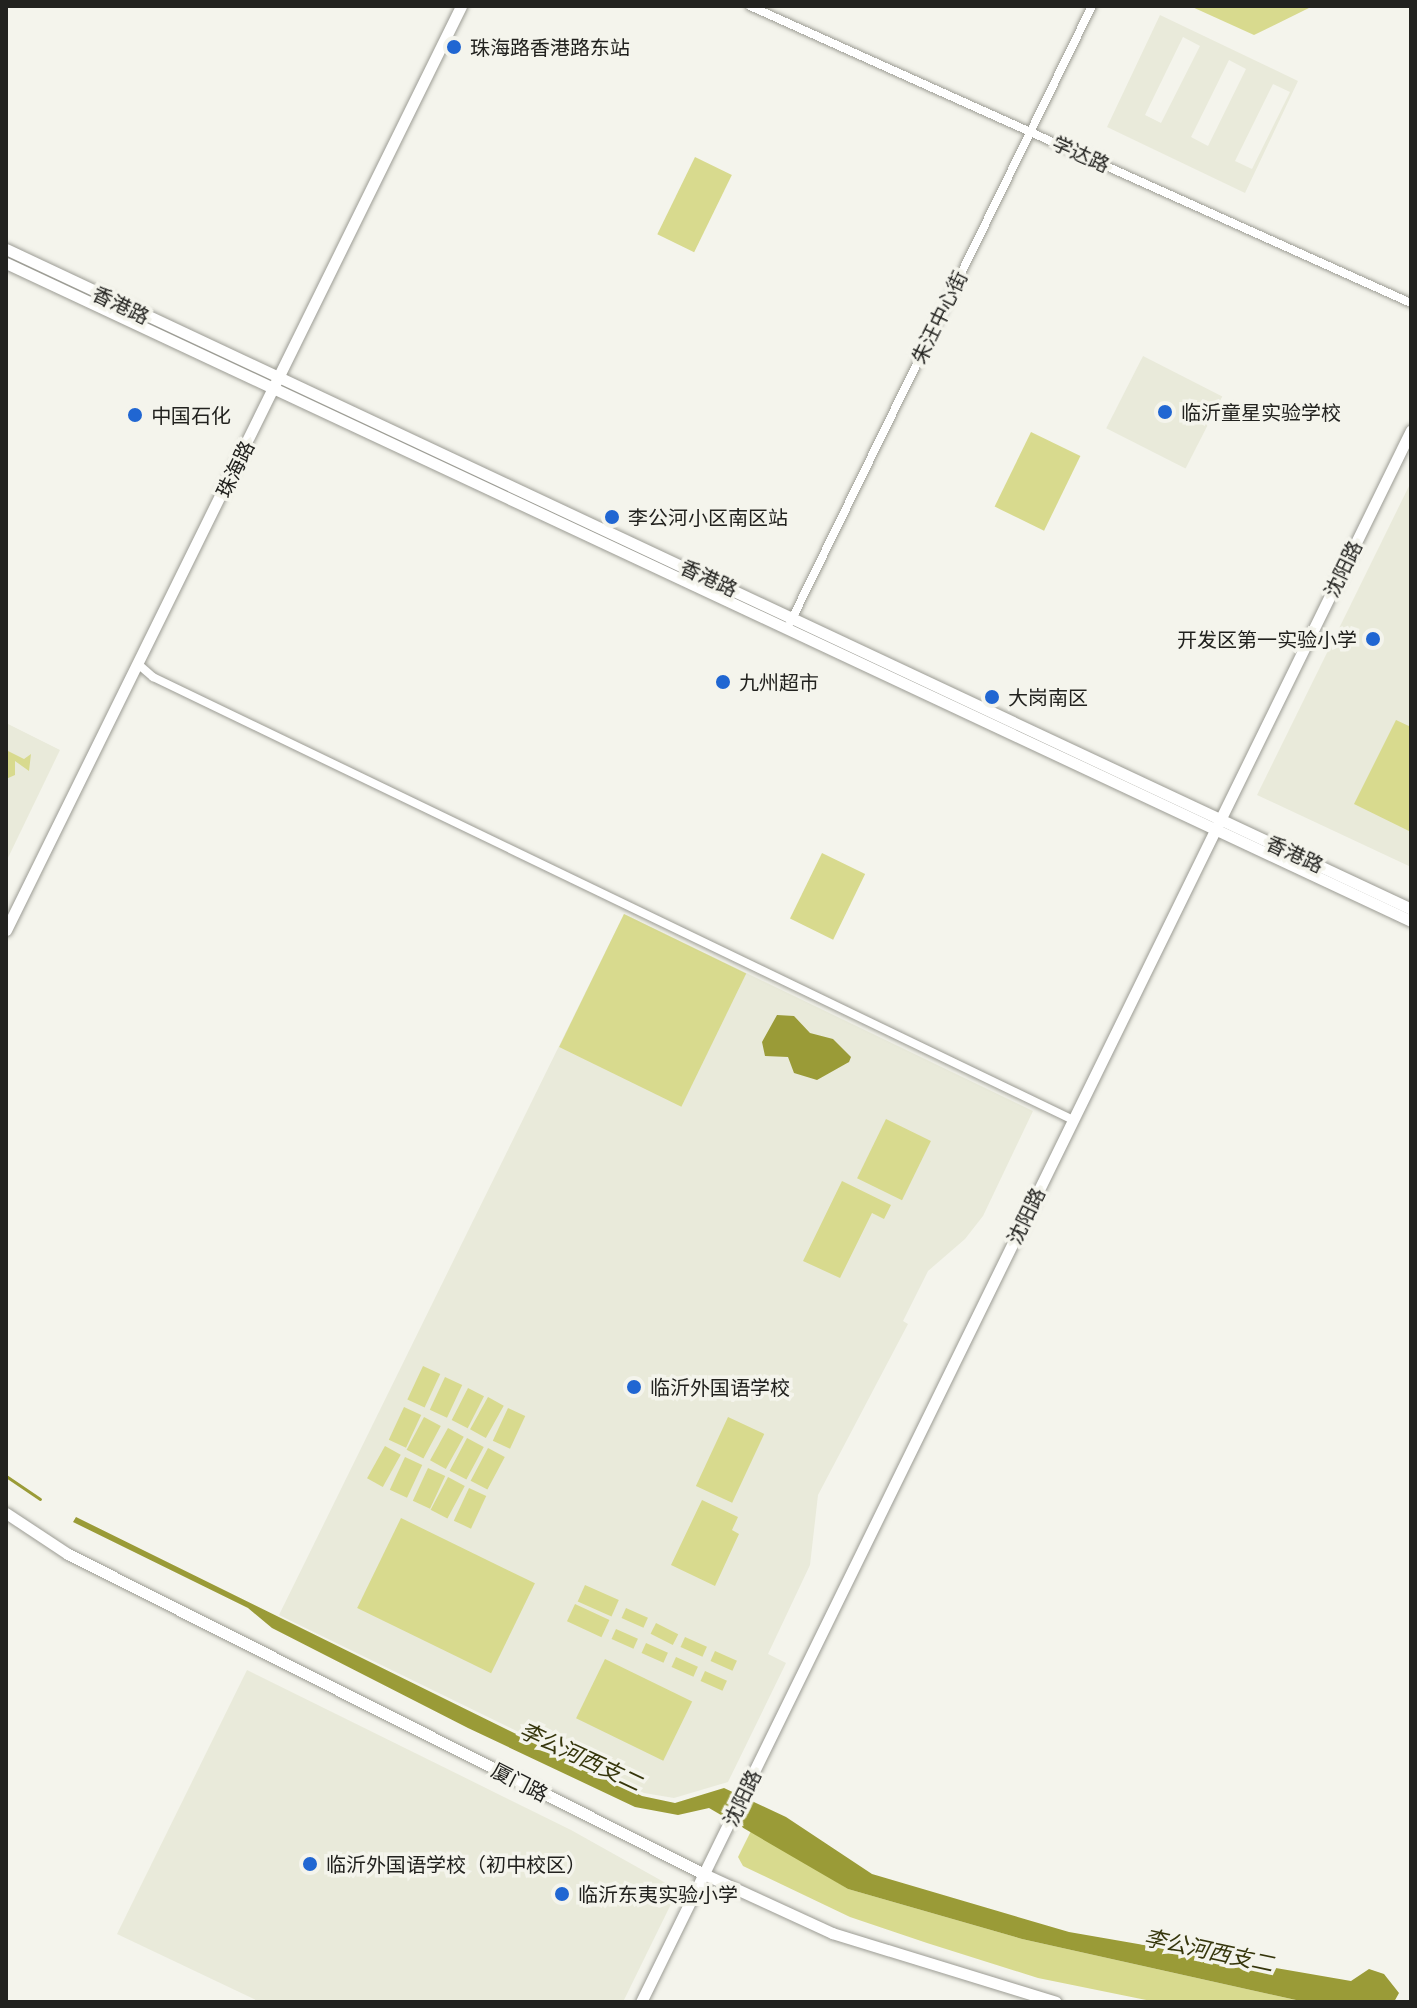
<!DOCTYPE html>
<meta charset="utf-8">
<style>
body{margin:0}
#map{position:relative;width:1417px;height:2008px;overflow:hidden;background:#f4f4ec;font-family:"Noto Sans","Noto Sans SC",sans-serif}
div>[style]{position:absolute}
.built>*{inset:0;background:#e9eada;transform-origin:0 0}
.green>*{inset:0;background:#d8da8e;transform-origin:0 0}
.water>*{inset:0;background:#9a9b37}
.stream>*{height:3px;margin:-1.5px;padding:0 1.5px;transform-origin:1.5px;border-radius:1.5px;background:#9a9b37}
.roads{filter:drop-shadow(0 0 2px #9c9c94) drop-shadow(0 0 2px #9c9c94)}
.street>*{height:8px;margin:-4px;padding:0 4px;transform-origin:4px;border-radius:4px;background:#fff}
.secondary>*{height:11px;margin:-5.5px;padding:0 5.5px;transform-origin:5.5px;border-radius:5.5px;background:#fff}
.dots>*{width:22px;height:22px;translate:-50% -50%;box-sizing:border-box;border:4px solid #f4f4ec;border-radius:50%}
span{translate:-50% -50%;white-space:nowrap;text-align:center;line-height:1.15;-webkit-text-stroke:7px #f4f4ec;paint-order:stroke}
.poi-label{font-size:20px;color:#22221f}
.left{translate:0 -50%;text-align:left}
.right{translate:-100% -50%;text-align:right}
.street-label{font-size:20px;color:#22221f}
.water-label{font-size:22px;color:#36360c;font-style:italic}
.frame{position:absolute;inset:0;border:8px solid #22221f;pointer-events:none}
</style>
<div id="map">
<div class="built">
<div style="clip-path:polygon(evenodd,1160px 15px,1298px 81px,1245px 193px,1107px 127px,1160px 15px,1183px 37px,1200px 46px,1161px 123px,1145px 115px,1183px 37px,1160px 15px,1229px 60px,1246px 69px,1208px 146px,1191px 137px,1229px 60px,1160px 15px,1273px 84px,1290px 92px,1252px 169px,1235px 161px,1273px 84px)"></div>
<div style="left:1143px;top:356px;width:89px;height:81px;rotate:27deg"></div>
<div style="clip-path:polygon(1411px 482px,1411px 867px,1257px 795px)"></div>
<div style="clip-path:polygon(6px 723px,60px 750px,6px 862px)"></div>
<div style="clip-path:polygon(624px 914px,1033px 1111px,983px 1216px,965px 1239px,928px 1271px,903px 1321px,908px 1324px,818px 1495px,810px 1565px,768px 1654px,786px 1663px,728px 1782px,674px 1798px,644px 1793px,279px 1615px)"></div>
<div style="clip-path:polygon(247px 1670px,571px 1830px,671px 1886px,672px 1902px,623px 2002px,260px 2002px,117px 1934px)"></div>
</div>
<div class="green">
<div style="clip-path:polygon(1190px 6px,1313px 6px,1254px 35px)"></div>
<div style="left:695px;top:157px;width:41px;height:86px;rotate:26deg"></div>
<div style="left:1031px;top:432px;width:55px;height:83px;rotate:26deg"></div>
<div style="clip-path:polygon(1396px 720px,1411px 727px,1411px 832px,1354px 804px)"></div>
<div style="clip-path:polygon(6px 750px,24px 759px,31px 754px,29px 771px,15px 761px,15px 775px,6px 779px)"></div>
<div style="left:822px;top:853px;width:48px;height:73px;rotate:26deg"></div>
<div style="left:624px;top:914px;width:136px;height:148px;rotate:26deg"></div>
<div style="left:886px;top:1119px;width:50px;height:66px;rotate:26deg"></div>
<div style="clip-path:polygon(842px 1181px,891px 1205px,884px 1219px,872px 1213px,840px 1278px,803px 1261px)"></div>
<div style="left:423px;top:1366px;width:19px;height:37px;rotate:25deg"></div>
<div style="left:445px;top:1377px;width:19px;height:36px;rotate:25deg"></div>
<div style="left:468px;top:1388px;width:18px;height:36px;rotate:27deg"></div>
<div style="left:488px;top:1397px;width:18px;height:37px;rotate:29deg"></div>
<div style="left:404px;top:1407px;width:19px;height:36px;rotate:25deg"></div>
<div style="left:508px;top:1408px;width:19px;height:36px;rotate:25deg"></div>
<div style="left:424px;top:1417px;width:19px;height:37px;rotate:28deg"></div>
<div style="left:728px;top:1417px;width:40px;height:76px;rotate:25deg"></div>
<div style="left:448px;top:1428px;width:18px;height:37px;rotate:29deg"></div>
<div style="left:467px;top:1438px;width:19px;height:37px;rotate:28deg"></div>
<div style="left:385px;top:1446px;width:18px;height:37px;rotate:29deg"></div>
<div style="left:488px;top:1448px;width:19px;height:37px;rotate:28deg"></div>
<div style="left:405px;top:1457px;width:19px;height:36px;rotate:25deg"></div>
<div style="left:428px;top:1468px;width:19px;height:36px;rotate:25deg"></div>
<div style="left:448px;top:1477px;width:19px;height:37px;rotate:28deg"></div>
<div style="left:469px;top:1488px;width:19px;height:36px;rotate:25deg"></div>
<div style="clip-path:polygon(702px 1500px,738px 1517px,732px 1530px,739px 1534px,715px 1586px,671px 1565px)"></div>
<div style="left:401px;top:1518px;width:149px;height:100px;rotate:26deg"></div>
<div style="left:585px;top:1585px;width:37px;height:18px;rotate:24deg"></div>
<div style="left:575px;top:1604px;width:38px;height:19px;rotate:25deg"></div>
<div style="left:626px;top:1608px;width:24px;height:11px;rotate:24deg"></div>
<div style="left:656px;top:1623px;width:25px;height:12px;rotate:27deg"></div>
<div style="left:616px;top:1629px;width:24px;height:11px;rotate:24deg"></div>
<div style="left:685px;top:1637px;width:24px;height:11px;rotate:24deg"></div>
<div style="left:646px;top:1643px;width:24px;height:11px;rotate:24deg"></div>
<div style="left:715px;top:1651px;width:24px;height:11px;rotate:24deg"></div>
<div style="left:676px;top:1657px;width:24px;height:11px;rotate:24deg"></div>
<div style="left:605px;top:1659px;width:97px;height:66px;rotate:26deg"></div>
<div style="left:705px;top:1671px;width:24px;height:11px;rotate:24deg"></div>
<div style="clip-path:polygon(752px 1829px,848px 1889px,1022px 1939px,1305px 2002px,1156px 2002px,1038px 1978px,927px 1943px,850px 1917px,743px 1866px,738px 1857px)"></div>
</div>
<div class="water">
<div style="clip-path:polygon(777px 1015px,794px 1016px,810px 1033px,833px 1039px,851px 1057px,849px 1062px,817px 1080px,794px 1073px,788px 1057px,765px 1056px,762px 1042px)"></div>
<div style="clip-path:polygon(76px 1517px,642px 1796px,675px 1803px,724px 1788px,786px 1817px,872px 1874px,1069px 1932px,1351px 1981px,1369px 1969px,1384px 1974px,1399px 1993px,1394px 2002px,1305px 2002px,1022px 1939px,848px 1889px,709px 1808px,678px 1815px,635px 1807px,468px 1728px,272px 1628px,248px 1608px,73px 1522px)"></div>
</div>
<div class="stream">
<div style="left:6px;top:1476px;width:41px;rotate:34.1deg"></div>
</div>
<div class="roads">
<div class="street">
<div style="left:750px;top:6px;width:725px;rotate:24.2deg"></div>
<div style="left:790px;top:623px;width:687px;rotate:-63.92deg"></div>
<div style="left:138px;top:664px;width:20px;rotate:41deg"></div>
<div style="left:153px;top:677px;width:1021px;rotate:25.71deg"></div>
</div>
<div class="secondary">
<div style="left:6px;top:249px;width:1552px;rotate:25.16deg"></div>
<div style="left:6px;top:263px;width:1551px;rotate:25.09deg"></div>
<div style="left:6px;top:930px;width:1030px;rotate:-63.78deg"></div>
<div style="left:6px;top:1513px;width:74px;rotate:33.5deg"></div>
<div style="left:68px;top:1554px;width:712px;rotate:26.71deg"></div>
<div style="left:704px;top:1874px;width:141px;rotate:24.7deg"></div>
<div style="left:832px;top:1933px;width:234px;rotate:17.1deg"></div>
<div style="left:641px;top:2002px;width:1750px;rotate:-63.9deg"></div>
</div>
</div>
<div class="dots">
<div style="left:454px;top:47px;background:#2066d2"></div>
<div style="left:1165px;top:412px;background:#2066d2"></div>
<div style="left:135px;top:415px;background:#2066d2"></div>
<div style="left:612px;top:517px;background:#2066d2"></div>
<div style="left:1373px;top:639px;background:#2066d2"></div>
<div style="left:723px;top:682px;background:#2066d2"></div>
<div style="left:992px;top:697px;background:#2066d2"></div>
<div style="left:634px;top:1387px;background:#2066d2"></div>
<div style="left:310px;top:1864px;background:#2066d2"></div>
<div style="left:562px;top:1894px;background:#2066d2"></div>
</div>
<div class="poi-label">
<span class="left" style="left:470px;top:47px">珠海路香港路东站</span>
<span class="left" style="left:1181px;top:412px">临沂童星实验学校</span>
<span class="left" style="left:151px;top:415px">中国石化</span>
<span class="left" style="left:628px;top:517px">李公河小区南区站</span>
<span class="right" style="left:1357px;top:639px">开发区第一实验小学</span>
<span class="left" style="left:739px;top:682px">九州超市</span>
<span class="left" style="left:1008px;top:697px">大岗南区</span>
<span class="left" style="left:650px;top:1387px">临沂外国语学校</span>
<span class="left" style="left:326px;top:1864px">临沂外国语学校（初中校区）</span>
<span class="left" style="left:578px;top:1894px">临沂东夷实验小学</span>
</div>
<div class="street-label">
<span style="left:1081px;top:154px;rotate:24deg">学达路</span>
<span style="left:121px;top:305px;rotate:26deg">香港路</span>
<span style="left:939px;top:317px;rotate:-64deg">朱汪中心街</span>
<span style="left:235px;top:469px;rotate:-64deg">珠海路</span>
<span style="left:1343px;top:569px;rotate:-64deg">沈阳路</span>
<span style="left:709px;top:578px;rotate:25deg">香港路</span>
<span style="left:1295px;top:854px;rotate:25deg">香港路</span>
<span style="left:1026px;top:1216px;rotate:-64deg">沈阳路</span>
<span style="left:520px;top:1782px;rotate:27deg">厦门路</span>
<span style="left:742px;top:1798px;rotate:-64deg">沈阳路</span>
</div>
<div class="water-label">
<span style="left:581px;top:1756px;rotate:25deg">李公河西支二</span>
<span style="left:1209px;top:1950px;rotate:12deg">李公河西支二</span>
</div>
<div class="frame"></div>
</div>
